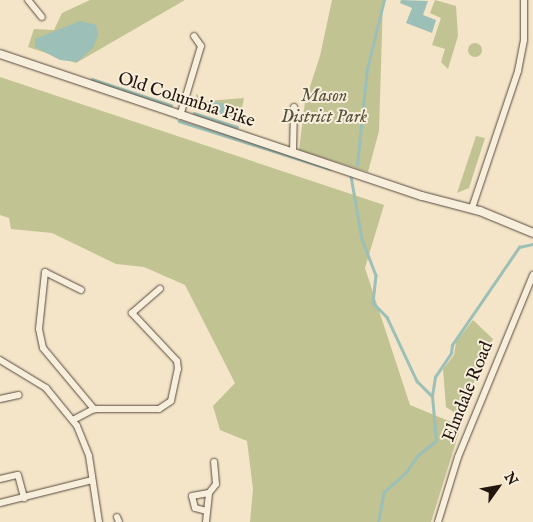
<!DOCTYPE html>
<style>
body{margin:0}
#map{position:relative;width:533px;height:522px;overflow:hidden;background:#f4e5c9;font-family:"IM FELL English",serif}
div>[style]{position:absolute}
.green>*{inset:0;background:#c1c393}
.round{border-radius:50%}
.water>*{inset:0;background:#9cbfb7}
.stream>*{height:2.5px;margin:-1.25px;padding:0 1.25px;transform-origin:1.25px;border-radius:1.25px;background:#9cbfb7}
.roads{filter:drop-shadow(0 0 1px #56493c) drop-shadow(0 0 1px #56493c)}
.minor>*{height:6px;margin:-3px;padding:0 3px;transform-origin:3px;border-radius:3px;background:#f8eedc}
.tertiary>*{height:8px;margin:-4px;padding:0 4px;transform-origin:4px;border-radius:4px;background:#f8eedc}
span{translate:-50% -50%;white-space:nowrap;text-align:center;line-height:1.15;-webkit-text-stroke:4px #f8eedc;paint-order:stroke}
.park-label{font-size:18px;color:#59523c;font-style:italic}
.street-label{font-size:18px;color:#21150d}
.north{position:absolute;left:473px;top:462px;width:50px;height:50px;-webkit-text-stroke:4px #f8eedc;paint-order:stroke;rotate:58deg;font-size:14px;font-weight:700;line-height:20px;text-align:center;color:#21150d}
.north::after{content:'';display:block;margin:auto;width:18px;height:22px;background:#21150d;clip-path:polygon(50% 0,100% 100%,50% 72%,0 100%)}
</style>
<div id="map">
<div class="green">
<div style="clip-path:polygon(90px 0,185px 0,76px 63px,28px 47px,34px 29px,54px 30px,62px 13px)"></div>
<div style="clip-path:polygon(332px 0,383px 0,379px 131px,368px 172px,299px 150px,305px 102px,320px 56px)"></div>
<div style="clip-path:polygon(435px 0,456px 6px,458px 36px,448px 69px,441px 62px,445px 49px,432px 45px,441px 18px,430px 13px)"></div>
<div class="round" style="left:468px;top:43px;width:14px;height:14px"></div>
<div style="clip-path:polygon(0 77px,384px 205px,365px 268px,410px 405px,461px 426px,431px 522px,250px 522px,253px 489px,247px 441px,220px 430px,213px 406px,235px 383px,185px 285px,144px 267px,116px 264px,52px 233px,11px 229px,9px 218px,0 215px)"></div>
<div style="clip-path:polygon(196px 94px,206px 101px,244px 98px,240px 118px,197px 103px)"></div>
<div style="clip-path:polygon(476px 136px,485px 138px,469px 188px,457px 193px)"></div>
<div style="clip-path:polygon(473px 320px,493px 339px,459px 416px,446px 407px,443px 369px,454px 355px,456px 342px)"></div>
</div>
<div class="water">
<div style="clip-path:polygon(401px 0,428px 1px,423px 15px,436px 20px,432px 33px,406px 23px,412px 8px,400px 3px)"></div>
<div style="clip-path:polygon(80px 21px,96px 25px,98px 35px,93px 48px,77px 62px,60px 60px,35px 47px,35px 39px)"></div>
<div style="clip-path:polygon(210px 101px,233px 105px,234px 117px,203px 110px,203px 105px)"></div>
</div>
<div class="stream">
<div style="left:92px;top:79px;width:83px;rotate:18.2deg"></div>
<div style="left:194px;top:113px;width:45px;rotate:18deg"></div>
<div style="left:179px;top:121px;width:158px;rotate:17.6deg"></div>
<div style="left:357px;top:165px;width:97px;rotate:-84.1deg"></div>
<div style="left:367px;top:69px;width:71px;rotate:-76.2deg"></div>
<div style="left:351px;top:176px;width:64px;rotate:80.1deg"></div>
<div style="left:362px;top:239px;width:39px;rotate:69deg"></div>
<div style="left:376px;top:275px;width:28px;rotate:96deg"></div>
<div style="left:373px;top:303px;width:20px;rotate:45deg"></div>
<div style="left:387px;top:317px;width:71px;rotate:64.9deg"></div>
<div style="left:417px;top:381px;width:21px;rotate:45deg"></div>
<div style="left:378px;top:522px;width:31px;rotate:-79deg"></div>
<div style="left:384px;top:492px;width:30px;rotate:-42deg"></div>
<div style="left:406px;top:472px;width:21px;rotate:-55deg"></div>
<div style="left:418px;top:455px;width:23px;rotate:-38deg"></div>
<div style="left:436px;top:441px;width:45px;rotate:-95.1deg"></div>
<div style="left:432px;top:396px;width:19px;rotate:-81deg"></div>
<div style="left:435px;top:377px;width:29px;rotate:-56deg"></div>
<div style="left:451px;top:353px;width:8px;rotate:-83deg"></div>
<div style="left:452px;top:345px;width:119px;rotate:-55.6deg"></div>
<div style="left:519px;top:247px;width:14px;rotate:-12deg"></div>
</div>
<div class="roads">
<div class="minor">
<div style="left:28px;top:0;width:22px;rotate:51deg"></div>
<div style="left:180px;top:116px;width:73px;rotate:-73.3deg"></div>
<div style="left:201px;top:46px;width:12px;rotate:-125deg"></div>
<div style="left:293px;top:152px;width:45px;rotate:-88.7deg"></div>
<div style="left:472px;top:208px;width:145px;rotate:-71.4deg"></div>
<div style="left:518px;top:71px;width:32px;rotate:-79deg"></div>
<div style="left:524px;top:40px;width:40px;rotate:-90deg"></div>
<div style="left:81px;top:290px;width:40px;rotate:-153.4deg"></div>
<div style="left:45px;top:272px;width:57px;rotate:96deg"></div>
<div style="left:39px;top:329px;width:19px;rotate:78deg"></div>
<div style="left:43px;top:348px;width:80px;rotate:50.1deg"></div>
<div style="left:0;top:360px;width:54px;rotate:31.3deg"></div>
<div style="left:46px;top:388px;width:49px;rotate:50.8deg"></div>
<div style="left:77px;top:426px;width:32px;rotate:68deg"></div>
<div style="left:89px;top:456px;width:67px;rotate:81.4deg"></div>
<div style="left:0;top:399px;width:19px;rotate:-12deg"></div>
<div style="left:73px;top:420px;width:24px;rotate:-28deg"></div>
<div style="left:94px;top:409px;width:65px"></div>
<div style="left:159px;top:409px;width:14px;rotate:-34deg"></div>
<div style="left:171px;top:401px;width:33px;rotate:-78deg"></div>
<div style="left:178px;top:369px;width:8px;rotate:-97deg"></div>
<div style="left:177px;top:361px;width:66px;rotate:-133.2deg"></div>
<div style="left:132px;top:313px;width:37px;rotate:-41deg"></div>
<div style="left:0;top:479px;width:18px;rotate:-13deg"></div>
<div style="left:18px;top:475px;width:24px;rotate:75deg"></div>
<div style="left:0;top:503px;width:95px;rotate:-14deg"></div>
<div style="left:207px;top:511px;width:12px;rotate:-166deg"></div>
<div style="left:195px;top:508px;width:12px;rotate:-104deg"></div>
<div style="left:192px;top:496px;width:17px;rotate:-10deg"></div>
<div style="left:117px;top:517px;width:5px;rotate:68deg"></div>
<div style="left:206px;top:522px;width:29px;rotate:-84deg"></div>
<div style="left:209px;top:493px;width:11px;rotate:-52deg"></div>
<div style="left:216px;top:484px;width:22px;rotate:-95deg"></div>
<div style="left:438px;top:522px;width:68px;rotate:-72.9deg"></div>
<div style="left:458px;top:457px;width:197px;rotate:-67.6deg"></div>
</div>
<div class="tertiary">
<div style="left:0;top:54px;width:445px;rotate:18.6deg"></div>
<div style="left:422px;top:196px;width:60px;rotate:14.5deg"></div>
<div style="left:480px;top:211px;width:57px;rotate:22.5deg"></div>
</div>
</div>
<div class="park-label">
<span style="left:324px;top:108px">Mason<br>District Park</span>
</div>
<div class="street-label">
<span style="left:186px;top:101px;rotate:18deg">Old Columbia Pike</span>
<span style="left:469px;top:392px;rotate:-68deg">Elmdale Road</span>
</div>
<div class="north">N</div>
</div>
